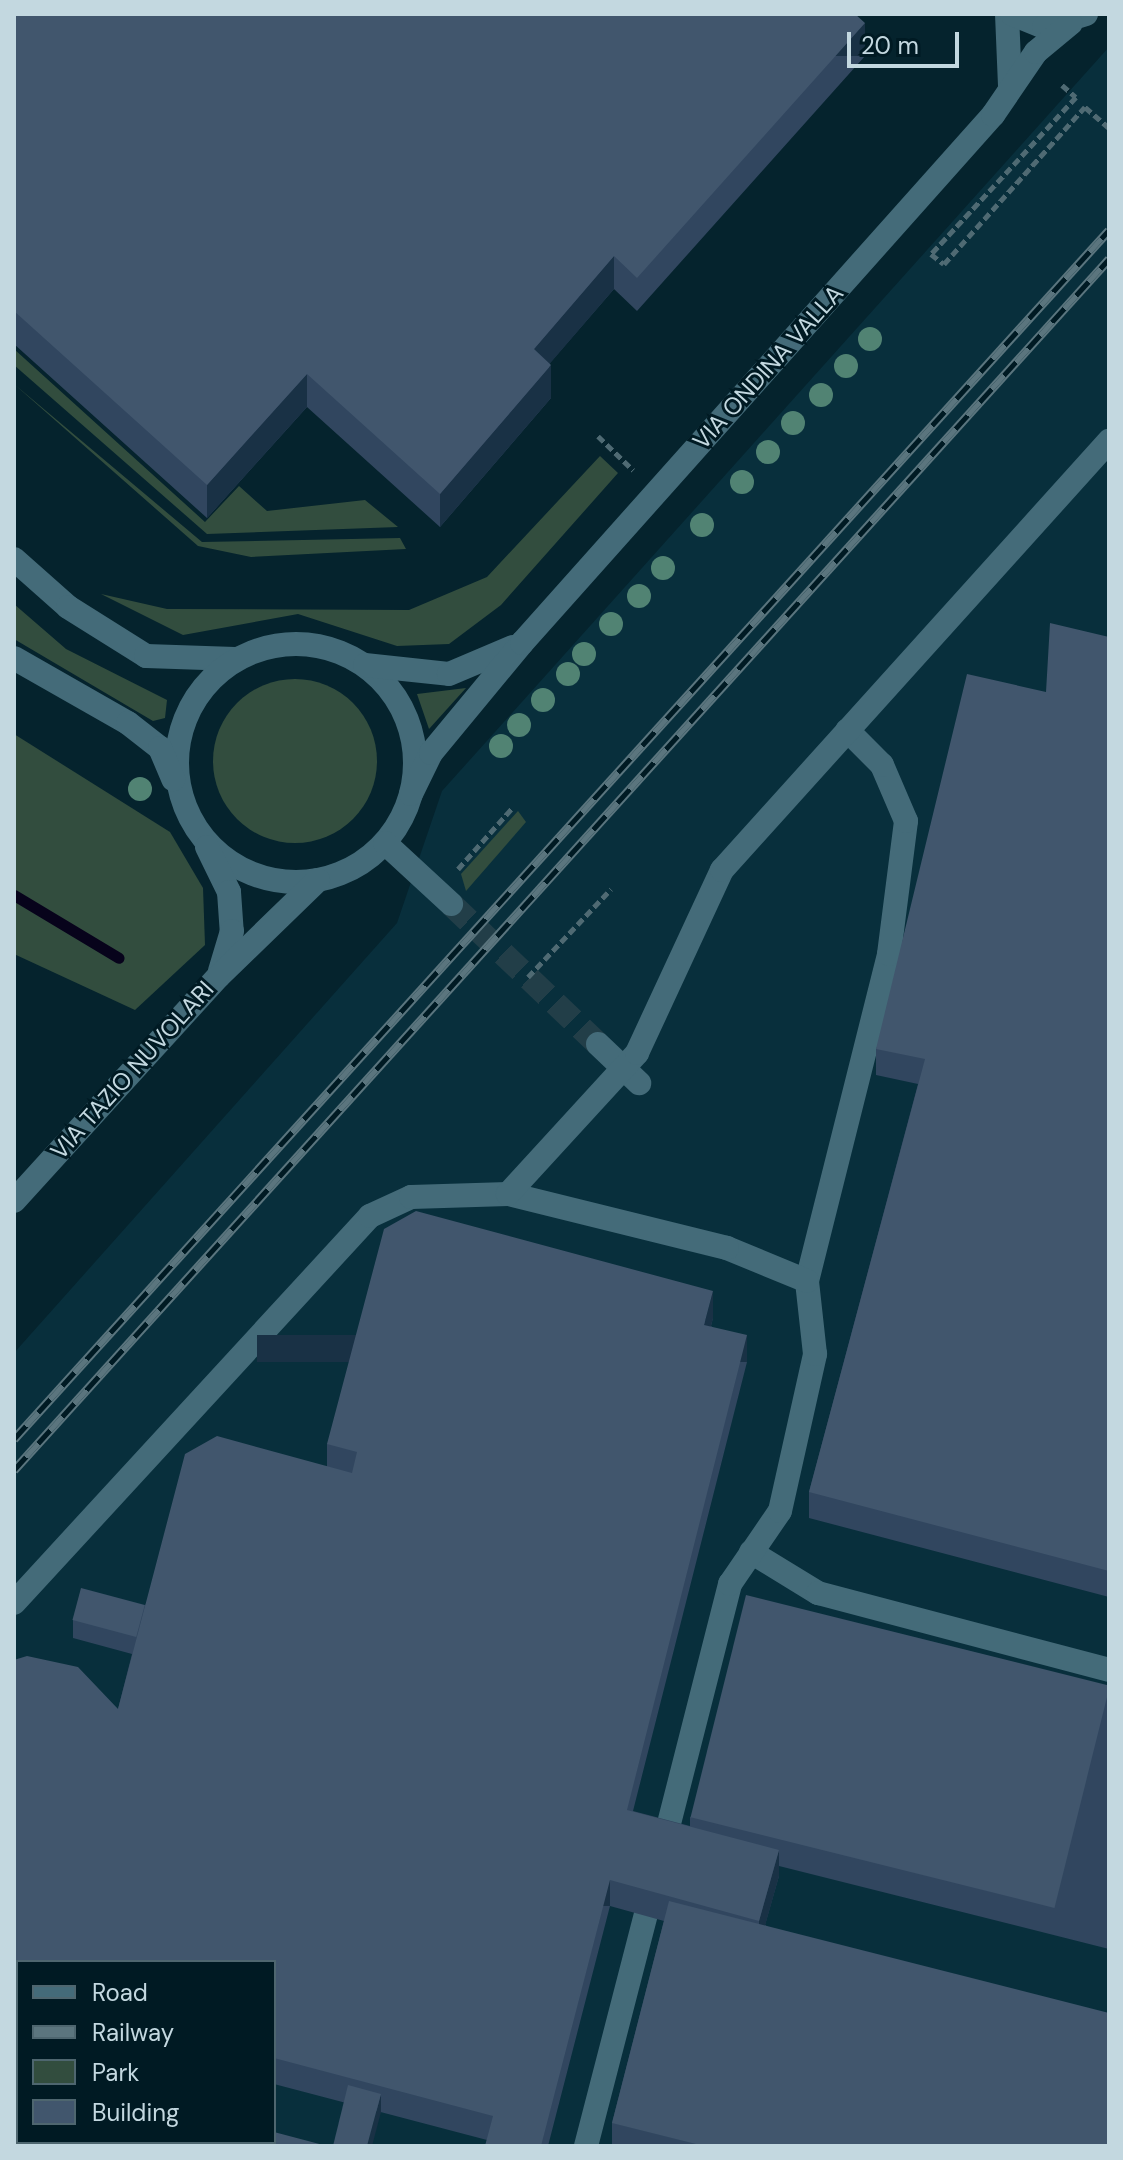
<!DOCTYPE html>
<style>
body{margin:0}
#map{position:relative;width:1123px;height:2160px;overflow:hidden;background:#05232d;font-family:"DM Sans",sans-serif}
div>[style]{position:absolute}
.built>*{inset:0;background:#082f3c}
.green>*{inset:0;background:#324d3e}
.round{border-radius:50%}
.stream>*{height:11px;margin:-5.5px;padding:0 5.5px;transform-origin:5.5px;border-radius:5.5px;background:#07031b}
.minor-tunnel>*{height:24px;margin-top:-12px;transform-origin:0;background:repeating-linear-gradient(90deg,#223e48 0 24px,transparent 0 36px)}
.path>*{height:5px;margin-top:-2.5px;transform-origin:0;background:repeating-linear-gradient(90deg,#4f6a73 0 8px,transparent 0 12px)}
.minor>*{height:24px;margin:-12px;padding:0 12px;transform-origin:12px;border-radius:12px;background:#446b79}
.minor>.ring{margin:-12px;padding:0;box-sizing:content-box;background:none;border:24px solid #446b79;border-radius:50%}
.rail>*{height:9px;margin-top:-4.5px;transform-origin:0;background:repeating-linear-gradient(90deg,#001a23 0 18px,#5b757e 0 36px);box-sizing:border-box;border-block:2px solid #5b757e}
.trees>*{width:24px;height:24px;margin:-12px;border-radius:50%;background:#518373}
.wall>*{inset:0;background:#31465f}
.shaded-wall>*{inset:0;background:#193145;transform-origin:0 0}
.building>*{inset:0;background:#41566d;transform-origin:0 0}
span{translate:-50% -50%;white-space:nowrap;text-align:center;line-height:1.15;-webkit-text-stroke:6px #001a23;paint-order:stroke}
.street-label{font-size:24px;color:#c3d8e0}
.frame{position:absolute;inset:0;border:16px solid #c3d8e0;pointer-events:none}
.legend{position:absolute;left:16px;top:1960px;width:260px;height:184px;box-sizing:border-box;background:#001a23;border:2px solid #4e666f;margin:0;padding:10px 14px;list-style:none;font-size:24px;color:#c3d8e0}
.legend li{display:flex;align-items:center;gap:16px;height:40px}
.legend b{width:40px;border:2px solid #4e666f}
.scale{position:absolute;left:847px;top:32px;width:112px;height:36px;box-sizing:border-box;border:4px solid #c3d8e0;border-top:0;padding-left:10px;font-size:24px;line-height:28px;white-space:nowrap;color:#c3d8e0;-webkit-text-stroke:6px #001a23;paint-order:stroke}
</style>
<div id="map">
<div class="built">
<div style="clip-path:polygon(evenodd,1109px 47px,1109px 2146px,14px 2146px,14px 1353px,397px 923px,442px 791px,1109px 47px,18px 1962px,274px 1962px,274px 2142px,18px 2142px,18px 1962px)"></div>
</div>
<div class="green">
<div style="clip-path:polygon(14px 349px,205px 522px,239px 486px,267px 511px,365px 500px,398px 527px,207px 534px,14px 365px)"></div>
<div style="clip-path:polygon(14px 384px,202px 542px,400px 538px,406px 549px,251px 557px,198px 546px)"></div>
<div style="clip-path:polygon(600px 456px,618px 473px,501px 605px,449px 644px,397px 646px,298px 614px,183px 635px,101px 594px,167px 609px,409px 610px,487px 577px)"></div>
<div style="clip-path:polygon(14px 604px,66px 649px,167px 700px,165px 718px,153px 721px,14px 639px)"></div>
<div class="round" style="left:213px;top:679px;width:164px;height:164px"></div>
<div style="clip-path:polygon(466px 688px,429px 729px,417px 694px)"></div>
<div style="clip-path:polygon(14px 734px,170px 832px,203px 888px,205px 945px,135px 1010px,14px 954px)"></div>
<div style="clip-path:polygon(518px 811px,526px 822px,466px 891px,461px 874px)"></div>
</div>
<div class="stream">
<div style="left:14px;top:895px;width:122px;rotate:31deg"></div>
</div>
<div class="minor-tunnel">
<div style="left:451px;top:904px;width:203px;rotate:43.6deg"></div>
</div>
<div class="path">
<div style="left:1062px;top:85px;width:18px;rotate:41deg"></div>
<div style="left:1076px;top:97px;width:214px;rotate:132.7deg"></div>
<div style="left:931px;top:254px;width:16px;rotate:38deg"></div>
<div style="left:944px;top:264px;width:211px;rotate:-48.1deg"></div>
<div style="left:1085px;top:107px;width:32px;rotate:41deg"></div>
<div style="left:598px;top:436px;width:49px;rotate:44.2deg"></div>
<div style="left:458px;top:869px;width:83px;rotate:-48.4deg"></div>
<div style="left:528px;top:977px;width:121px;rotate:-46.7deg"></div>
</div>
<div class="minor">
<div style="left:1007px;top:14px;width:72px;rotate:87.6deg"></div>
<div style="left:1012px;top:14px;width:35px;rotate:22deg"></div>
<div style="left:1044px;top:27px;width:44px;rotate:-17.2deg"></div>
<div style="left:14px;top:559px;width:72px;rotate:41.6deg"></div>
<div style="left:68px;top:607px;width:92px;rotate:32.1deg"></div>
<div style="left:146px;top:656px;width:89px;rotate:1.9deg"></div>
<div class="ring" style="left:177px;top:644px;width:214px;height:214px"></div>
<div style="left:14px;top:658px;width:131px;rotate:29.7deg"></div>
<div style="left:128px;top:723px;width:41px;rotate:38deg"></div>
<div style="left:160px;top:748px;width:34px;rotate:67deg"></div>
<div style="left:365px;top:665px;width:84px;rotate:6.1deg"></div>
<div style="left:449px;top:674px;width:69px;rotate:-22.9deg"></div>
<div style="left:411px;top:794px;width:46px;rotate:-64deg"></div>
<div style="left:431px;top:753px;width:143px;rotate:-50.4deg"></div>
<div style="left:522px;top:643px;width:708px;rotate:-48.27deg"></div>
<div style="left:993px;top:115px;width:76px;rotate:-55.7deg"></div>
<div style="left:1036px;top:52px;width:45px;rotate:-39.6deg"></div>
<div style="left:385px;top:843px;width:90px;rotate:42.7deg"></div>
<div style="left:207px;top:847px;width:50px;rotate:63.9deg"></div>
<div style="left:229px;top:892px;width:39px;rotate:86deg"></div>
<div style="left:232px;top:931px;width:42px;rotate:106.7deg"></div>
<div style="left:598px;top:1044px;width:57px;rotate:43.6deg"></div>
<div style="left:14px;top:1201px;width:304px;rotate:-47.7deg"></div>
<div style="left:219px;top:976px;width:138px;rotate:-44.1deg"></div>
<div style="left:807px;top:1281px;width:337px;rotate:-75.9deg"></div>
<div style="left:889px;top:954px;width:134px;rotate:-82.7deg"></div>
<div style="left:906px;top:821px;width:61px;rotate:-113.2deg"></div>
<div style="left:882px;top:765px;width:49px;rotate:-135deg"></div>
<div style="left:751px;top:1552px;width:79px;rotate:31.5deg"></div>
<div style="left:818px;top:1593px;width:301px;rotate:14.8deg"></div>
<div style="left:14px;top:1603px;width:526px;rotate:-47.39deg"></div>
<div style="left:370px;top:1216px;width:45px;rotate:-24.9deg"></div>
<div style="left:411px;top:1197px;width:97px;rotate:-1.8deg"></div>
<div style="left:662px;top:1851px;width:276px;rotate:-75.7deg"></div>
<div style="left:730px;top:1584px;width:88px;rotate:-55.6deg"></div>
<div style="left:780px;top:1511px;width:161px;rotate:-77.4deg"></div>
<div style="left:815px;top:1354px;width:73px;rotate:-96.3deg"></div>
<div style="left:807px;top:1281px;width:87px;rotate:-157.6deg"></div>
<div style="left:727px;top:1248px;width:226px;rotate:-166.1deg"></div>
<div style="left:508px;top:1194px;width:191px;rotate:-47.5deg"></div>
<div style="left:637px;top:1053px;width:202px;rotate:-65.1deg"></div>
<div style="left:722px;top:870px;width:578px;rotate:-47.95deg"></div>
<div style="left:586px;top:2146px;width:268px;rotate:-75.5deg"></div>
</div>
<div class="rail">
<div style="left:14px;top:1439px;width:1631px;rotate:-47.83deg"></div>
<div style="left:14px;top:1470px;width:1633px;rotate:-47.88deg"></div>
</div>
<div class="trees">
<div style="left:870px;top:339px"></div>
<div style="left:846px;top:366px"></div>
<div style="left:821px;top:395px"></div>
<div style="left:793px;top:423px"></div>
<div style="left:768px;top:452px"></div>
<div style="left:742px;top:482px"></div>
<div style="left:702px;top:525px"></div>
<div style="left:663px;top:568px"></div>
<div style="left:639px;top:596px"></div>
<div style="left:611px;top:624px"></div>
<div style="left:584px;top:654px"></div>
<div style="left:568px;top:674px"></div>
<div style="left:543px;top:700px"></div>
<div style="left:519px;top:725px"></div>
<div style="left:501px;top:746px"></div>
<div style="left:140px;top:789px"></div>
</div>
<div class="wall">
<div style="clip-path:polygon(14px 14px,865px 56px,637px 311px,614px 289px,549px 364px,551px 398px,440px 527px,307px 407px,207px 518px,14px 344px)"></div>
<div style="clip-path:polygon(1109px 637px,1109px 1597px,809px 1518px,809px 1492px,918px 1084px,876px 1075px,876px 1049px,1046px 692px)"></div>
<div style="clip-path:polygon(713px 1318px,711px 1326px,747px 1362px,633px 1811px,690px 1826px,690px 1817px,1109px 1688px,1109px 1949px,779px 1866px,779px 1876px,765px 1925px,1109px 2146px,612px 2146px,612px 2123px,664px 1921px,610px 1906px,548px 2146px,485px 2146px,487px 2140px,274px 2084px,274px 1962px,18px 1962px,18px 2142px,274px 2142px,327px 2146px,14px 2146px,14px 1660px,118px 1709px,132px 1654px,73px 1638px,73px 1620px,145px 1605px,327px 1466px,327px 1444px)"></div>
</div>
<div class="shaded-wall">
<div style="left:865px;top:23px;width:33px;height:342px;rotate:90deg"></div>
<div style="clip-path:polygon(614px 256px,614px 289px,534px 382px,534px 349px)"></div>
<div style="clip-path:polygon(551px 365px,551px 398px,440px 527px,440px 494px)"></div>
<div style="clip-path:polygon(307px 374px,307px 407px,207px 518px,207px 485px)"></div>
<div style="clip-path:polygon(713px 1291px,713px 1318px,704px 1351px,704px 1325px)"></div>
<div style="left:747px;top:1335px;width:27px;height:490px;rotate:90deg"></div>
<div style="clip-path:polygon(779px 1850px,779px 1876px,759px 1947px,759px 1921px)"></div>
<div style="left:610px;top:1880px;width:26px;height:275px;rotate:90deg"></div>
<div style="clip-path:polygon(381px 2094px,381px 2112px,372px 2146px,367px 2146px)"></div>
</div>
<div class="building">
<div style="clip-path:polygon(14px 14px,855px 14px,865px 23px,637px 278px,614px 256px,534px 349px,551px 365px,440px 494px,307px 374px,207px 485px,14px 311px)"></div>
<div style="clip-path:polygon(1050px 623px,1109px 637px,1109px 1571px,809px 1492px,925px 1059px,876px 1049px,967px 674px,1046px 692px)"></div>
<div style="clip-path:polygon(416px 1211px,713px 1291px,704px 1325px,747px 1335px,627px 1810px,779px 1850px,759px 1921px,610px 1880px,541px 2146px,485px 2146px,493px 2116px,274px 2058px,274px 1962px,18px 1962px,18px 2124px,14px 2123px,14px 1660px,27px 1656px,78px 1667px,118px 1709px,185px 1454px,217px 1436px,352px 1473px,357px 1452px,327px 1444px,384px 1229px)"></div>
<div style="left:81px;top:1588px;width:66px;height:33px;rotate:15deg"></div>
<div style="left:746px;top:1595px;width:375px;height:229px;rotate:14deg"></div>
<div style="clip-path:polygon(669px 1901px,1109px 2013px,1109px 2146px,704px 2146px,612px 2123px)"></div>
<div style="clip-path:polygon(348px 2085px,381px 2094px,367px 2146px,333px 2146px)"></div>
<div style="clip-path:polygon(274px 2132px,327px 2146px,108px 2146px,91px 2142px,274px 2142px)"></div>
</div>
<div class="street-label">
<span style="left:768px;top:367px;rotate:-48deg">VIA ONDINA VALLA</span>
<span style="left:132px;top:1070px;rotate:-48deg">VIA TAZIO NUVOLARI</span>
</div>
<div class="frame"></div>
<ul class="legend">
<li><b style="height:10px;background:#446b79"></b>Road</li>
<li><b style="height:10px;background:#5b757e"></b>Railway</li>
<li><b style="height:22px;background:#324d3e"></b>Park</li>
<li><b style="height:22px;background:#41566d"></b>Building</li>
</ul>
<div class="scale">20 m</div>
</div>
